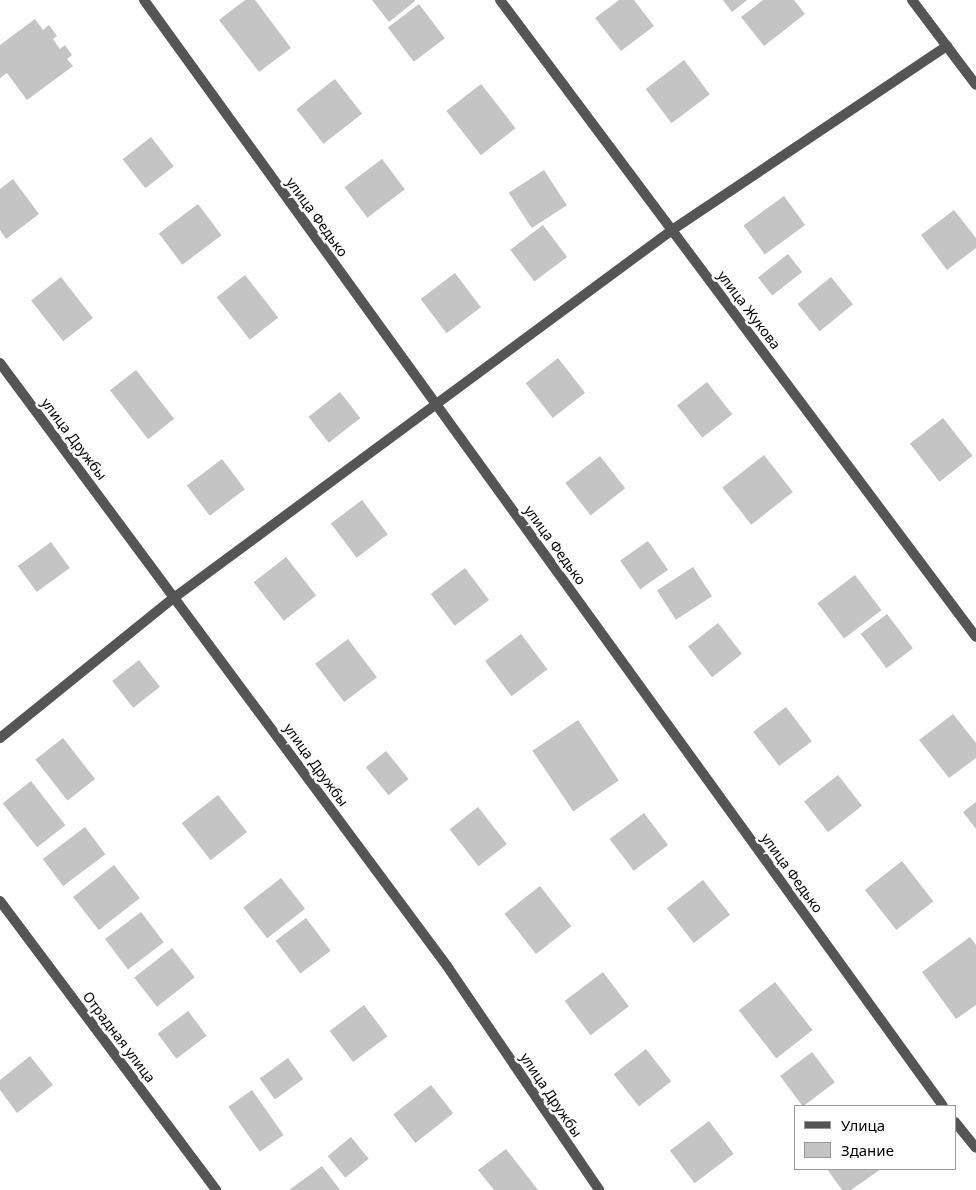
<!DOCTYPE html>
<meta charset="utf-8">
<style>
body{margin:0}
#map{position:relative;width:976px;height:1190px;overflow:hidden;background:#fff;font-family:"Noto Sans",sans-serif}
div>[style]{position:absolute}
.building>*{inset:0;background:#c4c4c4;transform-origin:0 0}
.street>*{height:10px;margin:-5px;padding:0 5px;transform-origin:5px;border-radius:5px;background:#555}
span{translate:-50% -50%;white-space:nowrap;text-align:center;line-height:1.15;-webkit-text-stroke:5px #fff;paint-order:stroke}
.street-label{font-size:14px;color:#000}
.legend{position:absolute;left:794px;top:1105px;width:162px;height:65px;box-sizing:border-box;background:#fff;border:1px solid #999;margin:0;padding:6px 9px;list-style:none;font-size:15px;color:#000}
.legend li{display:flex;align-items:center;gap:10px;height:25px}
.legend b{width:25px;border:1px solid #999}
</style>
<div id="map">
<div class="building">
<div style="clip-path:polygon(245px 0,255px 0,291px 48px,259px 72px,219px 20px)"></div>
<div style="clip-path:polygon(372px 0,415px 0,415px 1px,389px 22px)"></div>
<div style="clip-path:polygon(619px 0,634px 0,654px 26px,621px 51px,595px 18px)"></div>
<div style="clip-path:polygon(723px 0,747px 0,732px 12px)"></div>
<div style="clip-path:polygon(763px 0,794px 0,805px 14px,764px 46px,741px 17px)"></div>
<div style="left:419px;top:4px;width:43px;height:39px;rotate:53deg"></div>
<div style="clip-path:polygon(35px 19px,43px 30px,49px 25px,57px 36px,53px 39px,60px 49px,65px 45px,72px 55px,67px 59px,73px 66px,27px 100px,7px 73px,0 78px,0 45px)"></div>
<div style="left:684px;top:60px;width:43px;height:48px;rotate:53deg"></div>
<div style="left:335px;top:79px;width:44px;height:49px;rotate:52deg"></div>
<div style="left:481px;top:84px;width:56px;height:44px;rotate:52deg"></div>
<div style="left:151px;top:137px;width:37px;height:36px;rotate:52deg"></div>
<div style="left:382px;top:159px;width:38px;height:47px;rotate:53deg"></div>
<div style="left:544px;top:170px;width:42px;height:42px;rotate:57deg"></div>
<div style="clip-path:polygon(13px 179px,39px 214px,6px 239px,0 230px,0 189px)"></div>
<div style="left:784px;top:196px;width:36px;height:50px;rotate:54deg"></div>
<div style="left:198px;top:204px;width:39px;height:49px;rotate:53deg"></div>
<div style="clip-path:polygon(954px 210px,976px 238px,976px 248px,947px 270px,921px 235px)"></div>
<div style="left:543px;top:225px;width:40px;height:41px;rotate:53deg"></div>
<div style="left:788px;top:254px;width:23px;height:38px;rotate:52deg"></div>
<div style="left:455px;top:273px;width:43px;height:43px;rotate:53deg"></div>
<div style="left:245px;top:275px;width:54px;height:36px;rotate:52deg"></div>
<div style="left:61px;top:277px;width:52px;height:38px;rotate:52deg"></div>
<div style="left:831px;top:277px;width:35px;height:43px;rotate:51deg"></div>
<div style="left:558px;top:358px;width:44px;height:41px;rotate:52deg"></div>
<div style="left:136px;top:370px;width:62px;height:33px;rotate:52deg"></div>
<div style="left:707px;top:382px;width:41px;height:38px;rotate:52deg"></div>
<div style="left:340px;top:392px;width:33px;height:40px;rotate:52deg"></div>
<div style="left:943px;top:418px;width:48px;height:42px;rotate:52deg"></div>
<div style="left:764px;top:455px;width:47px;height:53px;rotate:52deg"></div>
<div style="left:600px;top:456px;width:41px;height:44px;rotate:52deg"></div>
<div style="left:222px;top:459px;width:38px;height:44px;rotate:53deg"></div>
<div style="left:362px;top:500px;width:43px;height:39px;rotate:53deg"></div>
<div style="left:648px;top:541px;width:35px;height:34px;rotate:55deg"></div>
<div style="left:51px;top:542px;width:32px;height:41px;rotate:54deg"></div>
<div style="left:286px;top:557px;width:49px;height:41px;rotate:52deg"></div>
<div style="left:693px;top:567px;width:35px;height:43px;rotate:57deg"></div>
<div style="left:465px;top:568px;width:40px;height:43px;rotate:53deg"></div>
<div style="left:855px;top:575px;width:44px;height:47px;rotate:53deg"></div>
<div style="left:887px;top:614px;width:43px;height:33px;rotate:53deg"></div>
<div style="left:718px;top:623px;width:39px;height:38px;rotate:52deg"></div>
<div style="left:521px;top:634px;width:44px;height:45px;rotate:53deg"></div>
<div style="left:348px;top:639px;width:48px;height:41px;rotate:53deg"></div>
<div style="left:139px;top:660px;width:34px;height:34px;rotate:52deg"></div>
<div style="left:786px;top:707px;width:43px;height:41px;rotate:53deg"></div>
<div style="clip-path:polygon(953px 714px,976px 743px,976px 758px,949px 778px,919px 740px)"></div>
<div style="left:578px;top:720px;width:73px;height:55px;rotate:56deg"></div>
<div style="left:63px;top:738px;width:52px;height:35px;rotate:52deg"></div>
<div style="left:386px;top:751px;width:36px;height:26px;rotate:51deg"></div>
<div style="left:838px;top:775px;width:39px;height:43px;rotate:52deg"></div>
<div style="left:31px;top:781px;width:56px;height:36px;rotate:52deg"></div>
<div style="left:218px;top:795px;width:47px;height:46px;rotate:52deg"></div>
<div style="clip-path:polygon(976px 802px,976px 829px,963px 812px)"></div>
<div style="left:478px;top:807px;width:47px;height:36px;rotate:52deg"></div>
<div style="left:644px;top:813px;width:40px;height:43px;rotate:53deg"></div>
<div style="left:85px;top:827px;width:34px;height:53px;rotate:53deg"></div>
<div style="left:902px;top:861px;width:51px;height:47px;rotate:52deg"></div>
<div style="left:114px;top:865px;width:42px;height:52px;rotate:52deg"></div>
<div style="left:281px;top:878px;width:39px;height:48px;rotate:52deg"></div>
<div style="left:703px;top:880px;width:44px;height:46px;rotate:52deg"></div>
<div style="left:540px;top:886px;width:51px;height:45px;rotate:52deg"></div>
<div style="left:141px;top:912px;width:38px;height:45px;rotate:53deg"></div>
<div style="left:306px;top:918px;width:41px;height:38px;rotate:53deg"></div>
<div style="clip-path:polygon(970px 937px,976px 945px,976px 1005px,956px 1019px,922px 972px)"></div>
<div style="left:172px;top:948px;width:37px;height:48px;rotate:52deg"></div>
<div style="left:603px;top:972px;width:43px;height:48px;rotate:53deg"></div>
<div style="left:775px;top:982px;width:61px;height:46px;rotate:52deg"></div>
<div style="left:364px;top:1005px;width:39px;height:43px;rotate:53deg"></div>
<div style="left:188px;top:1011px;width:31px;height:38px;rotate:53deg"></div>
<div style="left:646px;top:1049px;width:41px;height:41px;rotate:52deg"></div>
<div style="left:812px;top:1052px;width:38px;height:40px;rotate:53deg"></div>
<div style="clip-path:polygon(30px 1056px,53px 1085px,17px 1113px,0 1090px,0 1080px)"></div>
<div style="left:288px;top:1058px;width:26px;height:35px;rotate:54deg"></div>
<div style="left:431px;top:1085px;width:36px;height:48px;rotate:52deg"></div>
<div style="left:252px;top:1090px;width:55px;height:29px;rotate:55deg"></div>
<div style="left:709px;top:1121px;width:41px;height:49px;rotate:53deg"></div>
<div style="left:351px;top:1137px;width:28px;height:30px;rotate:51deg"></div>
<div style="clip-path:polygon(506px 1149px,538px 1190px,494px 1190px,478px 1170px)"></div>
<div style="clip-path:polygon(322px 1166px,340px 1190px,289px 1190px)"></div>
<div style="clip-path:polygon(827px 1169px,881px 1169px,851px 1190px,842px 1190px)"></div>
</div>
<div class="street">
<div style="left:144px;top:0;width:1364px;rotate:54.15deg"></div>
<div style="left:500px;top:0;width:795px;rotate:53.23deg"></div>
<div style="left:912px;top:0;width:106px;rotate:53deg"></div>
<div style="left:0;top:363px;width:751px;rotate:53.45deg"></div>
<div style="left:447px;top:966px;width:271px;rotate:55.8deg"></div>
<div style="left:0;top:738px;width:225px;rotate:-38.9deg"></div>
<div style="left:175px;top:597px;width:618px;rotate:-36.44deg"></div>
<div style="left:672px;top:230px;width:331px;rotate:-33.8deg"></div>
<div style="left:0;top:901px;width:361px;rotate:53.2deg"></div>
<div style="left:955px;top:1122px;width:33px;rotate:51deg"></div>
</div>
<div class="street-label">
<span style="left:317px;top:217px;rotate:54deg">улица Федько</span>
<span style="left:749px;top:310px;rotate:53deg">улица Жукова</span>
<span style="left:74px;top:439px;rotate:53deg">улица Дружбы</span>
<span style="left:555px;top:545px;rotate:54deg">улица Федько</span>
<span style="left:316px;top:765px;rotate:54deg">улица Дружбы</span>
<span style="left:792px;top:873px;rotate:54deg">улица Федько</span>
<span style="left:119px;top:1037px;rotate:53deg">Отрадная улица</span>
<span style="left:551px;top:1095px;rotate:56deg">улица Дружбы</span>
</div>
<ul class="legend">
<li><b style="height:6px;background:#555"></b>Улица</li>
<li><b style="height:14px;background:#c4c4c4"></b>Здание</li>
</ul>
</div>
